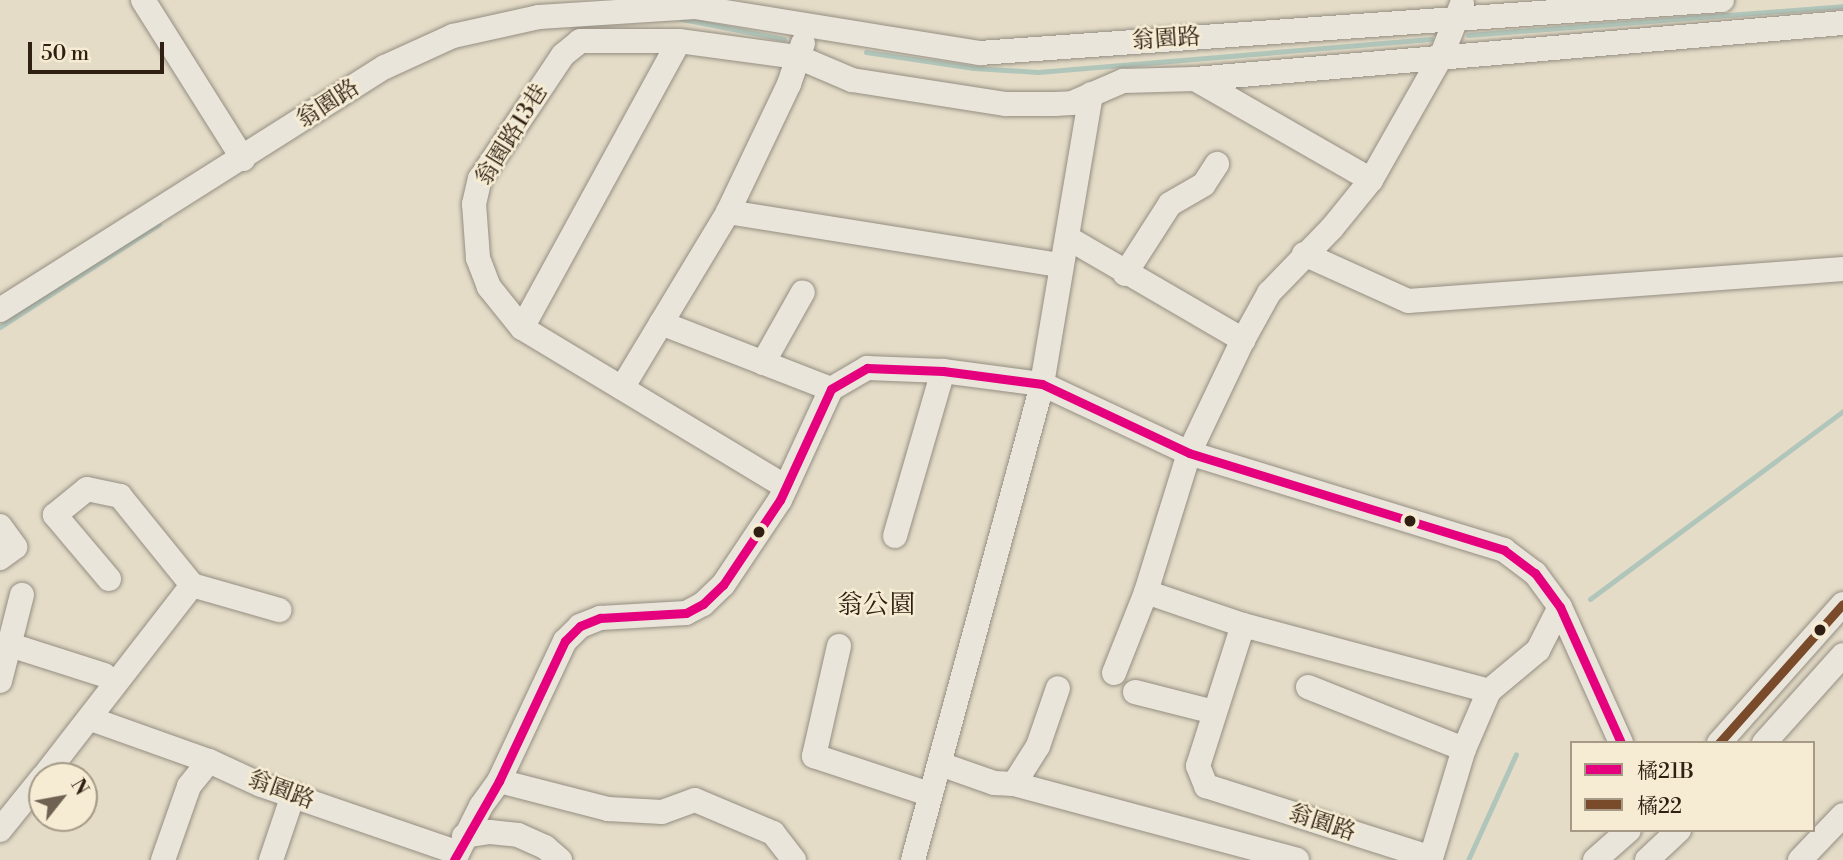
<!DOCTYPE html>
<meta charset="utf-8">
<style>
body{margin:0}
#map{position:relative;width:1843px;height:860px;overflow:hidden;background:#e4dcc7;font-family:"Libre Bodoni","Noto Serif TC",serif}
div>[style]{position:absolute}
.stream>*{height:5px;margin:-2.5px;padding:0 2.5px;transform-origin:2.5px;border-radius:2.5px;background:#b1c6ba}
.roads{filter:drop-shadow(0 0 2px #958e82) drop-shadow(0 0 2px #958e82)}
.minor>*{height:24px;margin:-12px;padding:0 12px;transform-origin:12px;border-radius:12px;background:#e9e5db}
.bus-1>*{height:9px;margin:-4.5px;padding:0 4.5px;transform-origin:4.5px;border-radius:4.5px;background:#e5007d}
.bus-2>*{height:9px;margin:-4.5px;padding:0 4.5px;transform-origin:4.5px;border-radius:4.5px;background:#7a4b2a}
.dots>*{width:19px;height:19px;translate:-50% -50%;box-sizing:border-box;border:4px solid #f5ecd3;border-radius:50%}
span{translate:-50% -50%;white-space:nowrap;text-align:center;line-height:1.15;-webkit-text-stroke:5px #f5ecd3;paint-order:stroke}
.street-label{font-size:23px;color:#302014}
.quarter-label{font-size:26px;color:#302014}
.legend{position:absolute;left:1570px;top:741px;width:245px;height:91px;box-sizing:border-box;background:#f5ecd3;border:2px solid #a69a87;margin:0;padding:9px 12px;list-style:none;font-size:21px;color:#302014}
.legend li{display:flex;align-items:center;gap:14px;height:35px}
.legend b{width:35px;border:2px solid #a69a87}
.north{position:absolute;left:28px;top:762px;width:70px;height:70px;box-sizing:border-box;background:#f5ecd3;border:2px solid #a69a87;border-radius:50%;rotate:59deg;font-size:19px;font-weight:700;line-height:28px;text-align:center;color:#302014}
.north::after{content:'';display:block;margin:auto;width:24px;height:32px;background:#6f6253;clip-path:polygon(50% 0,100% 100%,50% 72%,0 100%)}
.scale{position:absolute;left:28px;top:42px;width:136px;height:32px;box-sizing:border-box;border:4px solid #302014;border-top:0;padding-left:9px;font-size:21px;line-height:24px;white-space:nowrap;color:#302014;-webkit-text-stroke:5px #f5ecd3;paint-order:stroke}
</style>
<div id="map">
<div class="stream">
<div style="left:682px;top:19px;width:104px;rotate:11.1deg"></div>
<div style="left:1468px;top:35px;width:376px;rotate:-4.4deg"></div>
<div style="left:866px;top:52px;width:109px;rotate:8.4deg"></div>
<div style="left:974px;top:68px;width:64px;rotate:3.6deg"></div>
<div style="left:1038px;top:72px;width:394px;rotate:-4.8deg"></div>
<div style="left:0;top:327px;width:189px;rotate:-32.9deg"></div>
<div style="left:1590px;top:599px;width:315px;rotate:-36.6deg"></div>
<div style="left:1468px;top:860px;width:116px;rotate:-65.6deg"></div>
</div>
<div class="roads">
<div class="minor">
<div style="left:143px;top:0;width:188px;rotate:57.8deg"></div>
<div style="left:1195px;top:79px;width:203px;rotate:29.8deg"></div>
<div style="left:728px;top:212px;width:335px;rotate:9.1deg"></div>
<div style="left:1068px;top:238px;width:203px;rotate:30.2deg"></div>
<div style="left:1304px;top:254px;width:114px;rotate:24.3deg"></div>
<div style="left:1408px;top:301px;width:436px;rotate:-4.2deg"></div>
<div style="left:1125px;top:274px;width:83px;rotate:-57.3deg"></div>
<div style="left:1170px;top:204px;width:39px;rotate:-30deg"></div>
<div style="left:1204px;top:184px;width:24px;rotate:-57deg"></div>
<div style="left:0;top:310px;width:455px;rotate:-32.3deg"></div>
<div style="left:385px;top:67px;width:75px;rotate:-24.5deg"></div>
<div style="left:453px;top:36px;width:88px;rotate:-12.5deg"></div>
<div style="left:539px;top:17px;width:156px;rotate:-3.7deg"></div>
<div style="left:695px;top:7px;width:289px;rotate:9.2deg"></div>
<div style="left:980px;top:53px;width:744px;rotate:-4.09deg"></div>
<div style="left:661px;top:323px;width:182px;rotate:21.2deg"></div>
<div style="left:522px;top:328px;width:327px;rotate:-61.3deg"></div>
<div style="left:763px;top:363px;width:81px;rotate:-60.6deg"></div>
<div style="left:622px;top:388px;width:205px;rotate:-58.9deg"></div>
<div style="left:728px;top:212px;width:142px;rotate:-64.5deg"></div>
<div style="left:789px;top:84px;width:43px;rotate:-71.1deg"></div>
<div style="left:786px;top:487px;width:308px;rotate:-148.9deg"></div>
<div style="left:522px;top:328px;width:53px;rotate:-128.8deg"></div>
<div style="left:489px;top:287px;width:31px;rotate:-111deg"></div>
<div style="left:478px;top:258px;width:54px;rotate:-94.2deg"></div>
<div style="left:474px;top:204px;width:26px;rotate:-77deg"></div>
<div style="left:480px;top:179px;width:149px;rotate:-56.2deg"></div>
<div style="left:563px;top:55px;width:22px;rotate:-39deg"></div>
<div style="left:580px;top:41px;width:99px"></div>
<div style="left:679px;top:41px;width:120px;rotate:7.7deg"></div>
<div style="left:798px;top:57px;width:59px;rotate:23.1deg"></div>
<div style="left:852px;top:80px;width:156px;rotate:8.9deg"></div>
<div style="left:1006px;top:104px;width:49px"></div>
<div style="left:1055px;top:104px;width:17px;rotate:-3deg"></div>
<div style="left:1072px;top:103px;width:56px;rotate:-23.3deg"></div>
<div style="left:1123px;top:81px;width:72px;rotate:-1.6deg"></div>
<div style="left:1195px;top:79px;width:650px;rotate:-4.94deg"></div>
<div style="left:0;top:526px;width:26px;rotate:54deg"></div>
<div style="left:15px;top:547px;width:19px;rotate:144deg"></div>
<div style="left:895px;top:536px;width:172px;rotate:-73.8deg"></div>
<div style="left:109px;top:579px;width:84px;rotate:-130.2deg"></div>
<div style="left:55px;top:515px;width:41px;rotate:-39.1deg"></div>
<div style="left:87px;top:489px;width:34px;rotate:12deg"></div>
<div style="left:120px;top:496px;width:114px;rotate:51deg"></div>
<div style="left:192px;top:585px;width:91px;rotate:16deg"></div>
<div style="left:1146px;top:592px;width:102px;rotate:18.8deg"></div>
<div style="left:1243px;top:625px;width:255px;rotate:15deg"></div>
<div style="left:1243px;top:625px;width:148px;rotate:107.7deg"></div>
<div style="left:1198px;top:766px;width:22px;rotate:68deg"></div>
<div style="left:1206px;top:786px;width:236px;rotate:17.7deg"></div>
<div style="left:1431px;top:858px;width:114px;rotate:-73.2deg"></div>
<div style="left:1464px;top:749px;width:63px;rotate:-66.7deg"></div>
<div style="left:1489px;top:691px;width:64px;rotate:-39.9deg"></div>
<div style="left:1538px;top:650px;width:48px;rotate:-62.9deg"></div>
<div style="left:7px;top:644px;width:102px;rotate:17.7deg"></div>
<div style="left:839px;top:646px;width:113px;rotate:102.8deg"></div>
<div style="left:814px;top:756px;width:121px;rotate:18.3deg"></div>
<div style="left:1114px;top:673px;width:87px;rotate:-68.4deg"></div>
<div style="left:1146px;top:592px;width:145px;rotate:-72.8deg"></div>
<div style="left:1189px;top:453px;width:125px;rotate:-64.5deg"></div>
<div style="left:1243px;top:340px;width:54px;rotate:-61deg"></div>
<div style="left:1269px;top:293px;width:91px;rotate:-45.9deg"></div>
<div style="left:1332px;top:228px;width:62px;rotate:-50.9deg"></div>
<div style="left:1371px;top:180px;width:142px;rotate:-60.4deg"></div>
<div style="left:1441px;top:57px;width:57px;rotate:-68.4deg"></div>
<div style="left:0;top:681px;width:89px;rotate:-75.7deg"></div>
<div style="left:1308px;top:687px;width:168px;rotate:21.7deg"></div>
<div style="left:1135px;top:692px;width:81px;rotate:14.2deg"></div>
<div style="left:91px;top:719px;width:125px;rotate:19.6deg"></div>
<div style="left:1719px;top:743px;width:186px;rotate:-48.3deg"></div>
<div style="left:1764px;top:743px;width:118px;rotate:-48.1deg"></div>
<div style="left:940px;top:764px;width:57px;rotate:19.4deg"></div>
<div style="left:994px;top:783px;width:20px;rotate:3deg"></div>
<div style="left:1014px;top:784px;width:45px;rotate:-57.7deg"></div>
<div style="left:1038px;top:746px;width:61px;rotate:-71deg"></div>
<div style="left:44px;top:776px;width:242px;rotate:-52.2deg"></div>
<div style="left:499px;top:781px;width:113px;rotate:14.4deg"></div>
<div style="left:608px;top:809px;width:54px;rotate:3.2deg"></div>
<div style="left:662px;top:812px;width:35px;rotate:-20deg"></div>
<div style="left:695px;top:800px;width:85px;rotate:22.9deg"></div>
<div style="left:773px;top:833px;width:34px;rotate:52deg"></div>
<div style="left:1014px;top:784px;width:293px;rotate:15deg"></div>
<div style="left:0;top:830px;width:67px;rotate:-51.1deg"></div>
<div style="left:464px;top:836px;width:26px;rotate:-9deg"></div>
<div style="left:490px;top:832px;width:28px;rotate:6deg"></div>
<div style="left:518px;top:835px;width:30px;rotate:24deg"></div>
<div style="left:545px;top:847px;width:20px;rotate:41deg"></div>
<div style="left:163px;top:860px;width:78px;rotate:-70.6deg"></div>
<div style="left:189px;top:786px;width:32px;rotate:-51deg"></div>
<div style="left:209px;top:761px;width:57px;rotate:24.8deg"></div>
<div style="left:261px;top:785px;width:208px;rotate:19deg"></div>
<div style="left:271px;top:860px;width:69px;rotate:-71.3deg"></div>
<div style="left:454px;top:860px;width:60px;rotate:-63.4deg"></div>
<div style="left:481px;top:806px;width:31px;rotate:-54deg"></div>
<div style="left:499px;top:781px;width:155px;rotate:-64.8deg"></div>
<div style="left:565px;top:641px;width:21px;rotate:-45deg"></div>
<div style="left:580px;top:626px;width:22px;rotate:-22deg"></div>
<div style="left:600px;top:618px;width:86px;rotate:-3.3deg"></div>
<div style="left:686px;top:613px;width:19px;rotate:-28deg"></div>
<div style="left:703px;top:604px;width:28px;rotate:-44deg"></div>
<div style="left:723px;top:585px;width:102px;rotate:-56.2deg"></div>
<div style="left:780px;top:500px;width:122px;rotate:-65.3deg"></div>
<div style="left:831px;top:389px;width:42px;rotate:-30.3deg"></div>
<div style="left:867px;top:368px;width:76px;rotate:2.3deg"></div>
<div style="left:943px;top:371px;width:100px;rotate:7.5deg"></div>
<div style="left:1042px;top:384px;width:162px;rotate:25.1deg"></div>
<div style="left:1189px;top:453px;width:330px;rotate:17.1deg"></div>
<div style="left:1504px;top:550px;width:39px;rotate:37deg"></div>
<div style="left:1535px;top:573px;width:42px;rotate:53.7deg"></div>
<div style="left:1560px;top:607px;width:149px;rotate:65.8deg"></div>
<div style="left:913px;top:860px;width:493px;rotate:-74.8deg"></div>
<div style="left:1042px;top:384px;width:294px;rotate:-80.4deg"></div>
<div style="left:1595px;top:860px;width:45px;rotate:-41.4deg"></div>
<div style="left:1647px;top:860px;width:44px;rotate:-43.2deg"></div>
<div style="left:1800px;top:860px;width:62px;rotate:-46.3deg"></div>
</div>
</div>
<div class="bus-1">
<div style="left:454px;top:860px;width:91px;rotate:-60.3deg"></div>
<div style="left:499px;top:781px;width:155px;rotate:-64.8deg"></div>
<div style="left:565px;top:641px;width:21px;rotate:-45deg"></div>
<div style="left:580px;top:626px;width:22px;rotate:-22deg"></div>
<div style="left:600px;top:618px;width:86px;rotate:-3.3deg"></div>
<div style="left:686px;top:613px;width:19px;rotate:-28deg"></div>
<div style="left:703px;top:604px;width:28px;rotate:-44deg"></div>
<div style="left:723px;top:585px;width:102px;rotate:-56.2deg"></div>
<div style="left:780px;top:500px;width:122px;rotate:-65.3deg"></div>
<div style="left:831px;top:389px;width:42px;rotate:-30.3deg"></div>
<div style="left:867px;top:368px;width:76px;rotate:2.3deg"></div>
<div style="left:943px;top:371px;width:100px;rotate:7.5deg"></div>
<div style="left:1042px;top:384px;width:162px;rotate:25.1deg"></div>
<div style="left:1189px;top:453px;width:330px;rotate:17.1deg"></div>
<div style="left:1504px;top:550px;width:39px;rotate:37deg"></div>
<div style="left:1535px;top:573px;width:42px;rotate:53.7deg"></div>
<div style="left:1560px;top:607px;width:149px;rotate:65.8deg"></div>
</div>
<div class="bus-2">
<div style="left:1719px;top:743px;width:186px;rotate:-48.3deg"></div>
</div>
<div class="dots">
<div style="left:1410px;top:521px;background:#302014"></div>
<div style="left:759px;top:532px;background:#302014"></div>
<div style="left:1820px;top:630px;background:#302014"></div>
</div>
<div class="street-label">
<span style="left:1166px;top:39px;rotate:-4deg">翁園路</span>
<span style="left:328px;top:104px;rotate:-33deg">翁園路</span>
<span style="left:512px;top:135px;rotate:-58deg">翁園路13巷</span>
<span style="left:281px;top:790px;rotate:20deg">翁園路</span>
<span style="left:1322px;top:823px;rotate:18deg">翁園路</span>
</div>
<div class="quarter-label">
<span style="left:876px;top:606px">翁公園</span>
</div>
<ul class="legend">
<li><b style="height:9px;background:#e5007d"></b>橘21B</li>
<li><b style="height:9px;background:#7a4b2a"></b>橘22</li>
</ul>
<div class="north">N</div>
<div class="scale">50 m</div>
</div>
